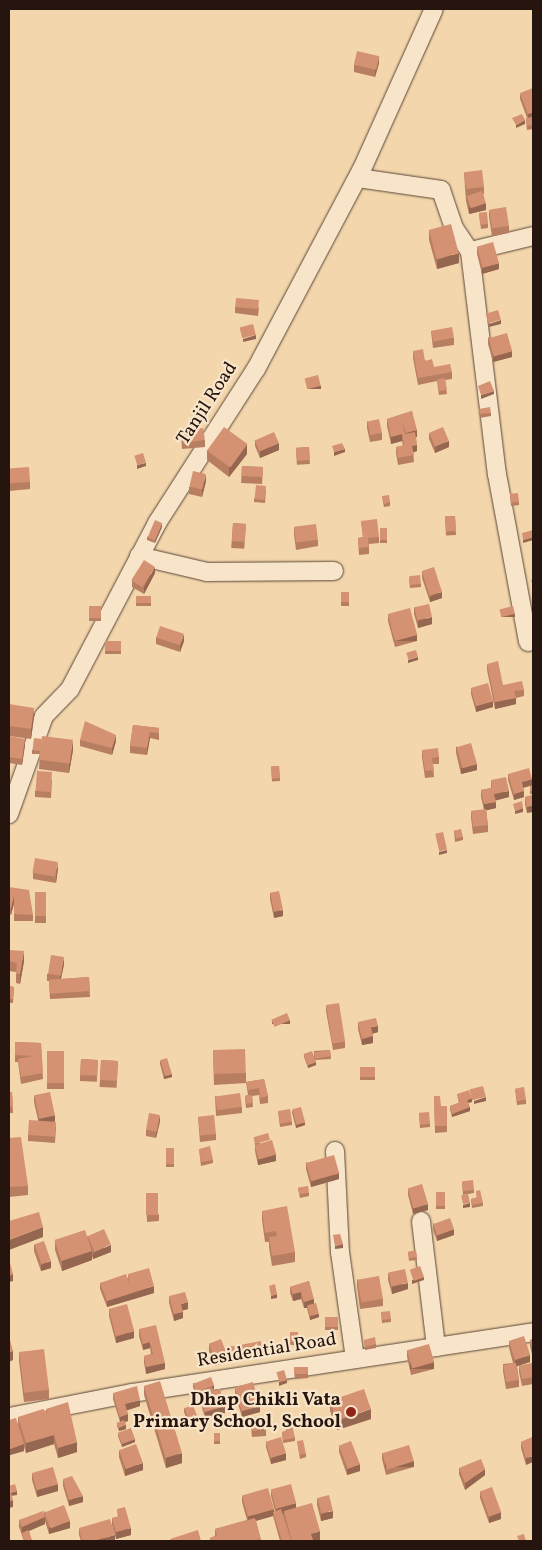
<!DOCTYPE html>
<style>
body{margin:0}
#map{position:relative;width:542px;height:1550px;overflow:hidden;background:#f3d6ac;font-family:Vollkorn,serif}
div>[style]{position:absolute}
.roads{filter:drop-shadow(0 0 1px #594536) drop-shadow(0 0 1px #594536)}
.minor>*{height:18px;margin:-9px;padding:0 9px;transform-origin:9px;border-radius:9px;background:#f7e4c9}
.wall>*{inset:0;background:#b77e62;transform-origin:0 0}
.shaded-wall>*{inset:0;background:#956650;transform-origin:0 0}
.building>*{inset:0;background:#d59272;transform-origin:0 0}
.dots>*{width:14px;height:14px;translate:-50% -50%;box-sizing:border-box;border:2px solid #f7e4c9;border-radius:50%}
span{translate:-50% -50%;white-space:nowrap;text-align:center;line-height:1.15;-webkit-text-stroke:4.5px #f7e4c9;paint-order:stroke}
.street-label{font-size:19px;color:#26150e}
.poi-label{font-size:19px;color:#26150e;font-weight:700}
.right{translate:-100% -50%;text-align:right}
.frame{position:absolute;inset:0;border:10px solid #26150e;pointer-events:none}
</style>
<div id="map">
<div class="roads">
<div class="minor">
<div style="left:358px;top:178px;width:84px;rotate:8.2deg"></div>
<div style="left:441px;top:190px;width:40px;rotate:71.1deg"></div>
<div style="left:454px;top:228px;width:29px;rotate:56deg"></div>
<div style="left:470px;top:252px;width:224px;rotate:83.1deg"></div>
<div style="left:497px;top:474px;width:171px;rotate:79.5deg"></div>
<div style="left:471px;top:251px;width:64px;rotate:-13.6deg"></div>
<div style="left:139px;top:556px;width:70px;rotate:13.2deg"></div>
<div style="left:207px;top:572px;width:127px;rotate:-0.5deg"></div>
<div style="left:9px;top:814px;width:104px;rotate:-70.3deg"></div>
<div style="left:44px;top:716px;width:37px;rotate:-46deg"></div>
<div style="left:70px;top:689px;width:187px;rotate:-62.3deg"></div>
<div style="left:157px;top:523px;width:183px;rotate:-57.3deg"></div>
<div style="left:256px;top:369px;width:226px;rotate:-62.1deg"></div>
<div style="left:362px;top:169px;width:175px;rotate:-65.8deg"></div>
<div style="left:335px;top:1151px;width:101px;rotate:87.2deg"></div>
<div style="left:340px;top:1252px;width:108px;rotate:82deg"></div>
<div style="left:421px;top:1221px;width:127px;rotate:83.2deg"></div>
<div style="left:9px;top:1417px;width:125px;rotate:-11deg"></div>
<div style="left:132px;top:1393px;width:406px;rotate:-8.6deg"></div>
</div>
</div>
<div class="wall">
<div style="clip-path:polygon(379px 63px,375px 77px,354px 72px,354px 65px)"></div>
<div style="clip-path:polygon(520px 93px,533px 121px,533px 129px,527px 130px,526px 121px,526px 118px,527px 118px,520px 99px)"></div>
<div style="clip-path:polygon(464px 173px,484px 187px,484px 194px,483px 194px,486px 210px,469px 214px,466px 201px)"></div>
<div style="clip-path:polygon(489px 210px,509px 226px,509px 233px,492px 236px,489px 217px)"></div>
<div style="clip-path:polygon(479px 213px,488px 224px,488px 228px,481px 229px)"></div>
<div style="clip-path:polygon(429px 230px,459px 263px,437px 269px,429px 240px)"></div>
<div style="clip-path:polygon(477px 247px,499px 269px,482px 274px,477px 254px)"></div>
<div style="clip-path:polygon(235px 307px,259px 307px,258px 316px,235px 313px)"></div>
<div style="clip-path:polygon(431px 331px,454px 338px,454px 345px,433px 348px)"></div>
<div style="clip-path:polygon(488px 337px,512px 357px,493px 362px,488px 344px)"></div>
<div style="clip-path:polygon(413px 351px,434px 367px,452px 372px,452px 379px,445px 380px,447px 394px,439px 395px,437px 381px,418px 385px,413px 358px)"></div>
<div style="clip-path:polygon(479px 409px,491px 413px,491px 416px,480px 418px)"></div>
<div style="clip-path:polygon(412px 411px,417px 437px,416px 437px,417px 451px,413px 452px,414px 462px,398px 465px,396px 453px,396px 447px,403px 446px,402px 441px,391px 444px,387px 426px,387px 419px)"></div>
<div style="clip-path:polygon(367px 421px,382px 433px,382px 440px,370px 442px,367px 428px)"></div>
<div style="clip-path:polygon(181px 431px,205px 440px,205px 447px,182px 449px)"></div>
<div style="clip-path:polygon(429px 433px,449px 447px,435px 453px,429px 439px)"></div>
<div style="clip-path:polygon(255px 440px,279px 450px,260px 458px,255px 446px)"></div>
<div style="left:309px;top:447px;width:17px;height:13px;rotate:87deg"></div>
<div style="clip-path:polygon(207px 450px,247px 454px,229px 477px,207px 460px)"></div>
<div style="left:242px;top:466px;width:21px;height:17px;rotate:3deg"></div>
<div style="clip-path:polygon(9px 469px,30px 482px,30px 489px,9px 491px)"></div>
<div style="clip-path:polygon(206px 481px,202px 497px,189px 494px,189px 487px)"></div>
<div style="clip-path:polygon(266px 489px,265px 503px,254px 502px,254px 499px)"></div>
<div style="clip-path:polygon(510px 494px,519px 502px,519px 505px,511px 506px)"></div>
<div style="clip-path:polygon(382px 496px,390px 502px,390px 506px,384px 507px)"></div>
<div style="left:455px;top:516px;width:19px;height:10px;rotate:87deg"></div>
<div style="clip-path:polygon(361px 521px,379px 537px,379px 543px,369px 544px,369px 554px,359px 555px,358px 538px,363px 537px)"></div>
<div style="left:233px;top:523px;width:13px;height:25px;rotate:4deg"></div>
<div style="clip-path:polygon(162px 527px,155px 543px,147px 540px,147px 537px)"></div>
<div style="clip-path:polygon(294px 527px,318px 540px,318px 546px,296px 550px,294px 534px)"></div>
<div style="left:380px;top:528px;width:7px;height:15px"></div>
<div style="clip-path:polygon(422px 571px,442px 598px,430px 602px,422px 578px)"></div>
<div style="clip-path:polygon(155px 573px,144px 594px,132px 587px,132px 581px)"></div>
<div style="clip-path:polygon(409px 579px,421px 584px,421px 587px,410px 588px)"></div>
<div style="left:341px;top:592px;width:8px;height:14px"></div>
<div style="left:136px;top:596px;width:15px;height:10px"></div>
<div style="left:89px;top:606px;width:12px;height:15px"></div>
<div style="clip-path:polygon(414px 607px,432px 624px,418px 628px,414px 614px)"></div>
<div style="clip-path:polygon(388px 614px,417px 641px,395px 647px,388px 621px)"></div>
<div style="clip-path:polygon(156px 637px,184px 641px,180px 652px,156px 644px)"></div>
<div style="left:121px;top:641px;width:13px;height:16px;rotate:90deg"></div>
<div style="clip-path:polygon(487px 664px,503px 685px,524px 690px,524px 696px,516px 698px,516px 704px,495px 709px,487px 670px)"></div>
<div style="clip-path:polygon(471px 688px,493px 707px,476px 712px,471px 694px)"></div>
<div style="clip-path:polygon(9px 704px,34px 717px,31px 739px,9px 736px)"></div>
<div style="clip-path:polygon(133px 725px,159px 728px,159px 740px,150px 738px,147px 755px,130px 753px,130px 746px)"></div>
<div style="clip-path:polygon(9px 736px,25px 745px,22px 765px,9px 763px)"></div>
<div style="clip-path:polygon(80px 740px,116px 741px,112px 755px,80px 746px)"></div>
<div style="clip-path:polygon(456px 746px,477px 770px,461px 774px,456px 753px)"></div>
<div style="clip-path:polygon(32px 750px,73px 750px,69px 773px,39px 769px,40px 754px,32px 754px)"></div>
<div style="clip-path:polygon(422px 750px,439px 757px,439px 764px,433px 764px,434px 777px,425px 778px,422px 757px)"></div>
<div style="left:279px;top:766px;width:15px;height:8px;rotate:86deg"></div>
<div style="clip-path:polygon(508px 774px,533px 785px,533px 794px,530px 794px,530px 786px,523px 788px,524px 797px,514px 800px,508px 780px)"></div>
<div style="clip-path:polygon(52px 779px,51px 798px,35px 797px,35px 791px)"></div>
<div style="clip-path:polygon(491px 780px,509px 797px,495px 800px,496px 808px,486px 810px,488px 825px,488px 832px,473px 834px,471px 818px,471px 812px,484px 810px,481px 797px,481px 790px,491px 788px)"></div>
<div style="clip-path:polygon(533px 795px,527px 813px,525px 804px,525px 797px)"></div>
<div style="clip-path:polygon(454px 830px,463px 837px,463px 840px,455px 842px)"></div>
<div style="clip-path:polygon(58px 868px,56px 883px,33px 879px,33px 873px)"></div>
<div style="clip-path:polygon(9px 887px,33px 915px,33px 921px,14px 921px,14px 904px,11px 915px,9px 914px)"></div>
<div style="left:46px;top:892px;width:31px;height:11px;rotate:90deg"></div>
<div style="clip-path:polygon(270px 892px,283px 916px,274px 918px,270px 899px)"></div>
<div style="clip-path:polygon(9px 950px,24px 961px,20px 984px,16px 983px,16px 972px,9px 971px)"></div>
<div style="clip-path:polygon(64px 964px,61px 979px,89px 977px,90px 997px,50px 999px,49px 981px,47px 981px,47px 974px)"></div>
<div style="clip-path:polygon(9px 986px,14px 987px,13px 1003px,9px 1003px)"></div>
<div style="clip-path:polygon(326px 1005px,345px 1042px,345px 1048px,333px 1050px,326px 1011px)"></div>
<div style="clip-path:polygon(358px 1022px,378px 1032px,372px 1034px,373px 1043px,362px 1045px,358px 1029px)"></div>
<div style="clip-path:polygon(15px 1042px,41px 1043px,43px 1079px,21px 1084px,18px 1062px,15px 1062px)"></div>
<div style="clip-path:polygon(213px 1050px,246px 1073px,246px 1083px,214px 1085px)"></div>
<div style="clip-path:polygon(330px 1050px,331px 1059px,315px 1060px,316px 1065px,308px 1068px,304px 1057px,304px 1054px,314px 1058px,314px 1051px)"></div>
<div style="left:47px;top:1051px;width:17px;height:38px"></div>
<div style="left:81px;top:1059px;width:17px;height:22px;rotate:3deg"></div>
<div style="left:101px;top:1060px;width:17px;height:27px;rotate:3deg"></div>
<div style="clip-path:polygon(160px 1060px,172px 1077px,164px 1079px,160px 1064px)"></div>
<div style="left:360px;top:1067px;width:15px;height:13px"></div>
<div style="clip-path:polygon(264px 1079px,268px 1096px,268px 1103px,260px 1104px,259px 1095px,252px 1096px,253px 1107px,246px 1108px,245px 1096px,248px 1095px,246px 1082px)"></div>
<div style="clip-path:polygon(515px 1089px,526px 1100px,526px 1104px,517px 1105px)"></div>
<div style="clip-path:polygon(9px 1092px,12px 1092px,13px 1113px,9px 1113px)"></div>
<div style="clip-path:polygon(457px 1094px,472px 1102px,468px 1103px,470px 1111px,452px 1117px,450px 1109px,450px 1106px,459px 1103px)"></div>
<div style="clip-path:polygon(34px 1095px,55px 1121px,56px 1128px,55px 1143px,28px 1141px,28px 1135px,38px 1120px,34px 1102px)"></div>
<div style="clip-path:polygon(215px 1096px,242px 1107px,242px 1113px,216px 1116px)"></div>
<div style="clip-path:polygon(434px 1096px,441px 1106px,447px 1106px,447px 1132px,435px 1133px)"></div>
<div style="clip-path:polygon(292px 1110px,305px 1125px,296px 1128px,292px 1113px)"></div>
<div style="clip-path:polygon(278px 1111px,292px 1122px,292px 1125px,280px 1127px)"></div>
<div style="clip-path:polygon(419px 1113px,430px 1124px,430px 1127px,420px 1128px)"></div>
<div style="clip-path:polygon(198px 1117px,216px 1134px,216px 1140px,200px 1142px)"></div>
<div style="clip-path:polygon(160px 1121px,156px 1138px,146px 1136px,146px 1130px)"></div>
<div style="clip-path:polygon(254px 1137px,276px 1161px,258px 1165px,255px 1151px,255px 1145px)"></div>
<div style="clip-path:polygon(9px 1138px,28px 1186px,28px 1195px,9px 1197px)"></div>
<div style="left:166px;top:1148px;width:8px;height:19px"></div>
<div style="clip-path:polygon(199px 1149px,213px 1160px,213px 1163px,201px 1166px)"></div>
<div style="clip-path:polygon(306px 1162px,339px 1179px,311px 1187px,306px 1169px)"></div>
<div style="clip-path:polygon(462px 1182px,474px 1190px,474px 1193px,463px 1195px)"></div>
<div style="clip-path:polygon(298px 1188px,309px 1193px,309px 1196px,300px 1198px)"></div>
<div style="clip-path:polygon(408px 1188px,428px 1210px,413px 1214px,408px 1195px)"></div>
<div style="clip-path:polygon(476px 1191px,483px 1203px,483px 1206px,472px 1208px,471px 1199px,477px 1198px)"></div>
<div style="left:436px;top:1192px;width:9px;height:17px"></div>
<div style="clip-path:polygon(146px 1193px,159px 1215px,159px 1221px,147px 1222px)"></div>
<div style="clip-path:polygon(262px 1211px,295px 1252px,295px 1262px,272px 1266px,269px 1247px,269px 1242px,265px 1242px,262px 1220px)"></div>
<div style="clip-path:polygon(433px 1223px,454px 1235px,437px 1241px,433px 1230px)"></div>
<div style="clip-path:polygon(87px 1236px,111px 1252px,93px 1259px,92px 1256px,92px 1260px,62px 1271px,55px 1250px,55px 1240px)"></div>
<div style="clip-path:polygon(34px 1244px,51px 1268px,41px 1271px,34px 1251px)"></div>
<div style="left:416px;top:1251px;width:9px;height:8px;rotate:84deg"></div>
<div style="clip-path:polygon(388px 1273px,408px 1289px,392px 1294px,388px 1280px)"></div>
<div style="clip-path:polygon(128px 1274px,154px 1293px,107px 1307px,100px 1289px,100px 1283px,128px 1278px)"></div>
<div style="clip-path:polygon(357px 1279px,383px 1299px,383px 1306px,360px 1309px,357px 1286px)"></div>
<div style="clip-path:polygon(309px 1281px,314px 1303px,319px 1317px,310px 1320px,307px 1308px,304px 1308px,301px 1299px,293px 1301px,290px 1293px,290px 1287px)"></div>
<div style="clip-path:polygon(169px 1296px,188px 1309px,183px 1310px,183px 1318px,174px 1321px,169px 1303px)"></div>
<div style="clip-path:polygon(109px 1309px,134px 1338px,116px 1343px,109px 1316px)"></div>
<div style="clip-path:polygon(381px 1312px,391px 1319px,391px 1322px,382px 1323px)"></div>
<div style="left:325px;top:1317px;width:13px;height:13px"></div>
<div style="clip-path:polygon(139px 1329px,165px 1363px,165px 1369px,146px 1374px,144px 1363px,144px 1356px,151px 1354px,150px 1348px,143px 1350px,139px 1336px)"></div>
<div style="left:290px;top:1332px;width:8px;height:13px"></div>
<div style="clip-path:polygon(533px 1339px,533px 1358px,530px 1346px,530px 1340px)"></div>
<div style="clip-path:polygon(364px 1340px,376px 1344px,376px 1348px,365px 1350px)"></div>
<div style="clip-path:polygon(509px 1341px,530px 1362px,517px 1366px,519px 1380px,519px 1387px,506px 1389px,503px 1371px,503px 1364px,513px 1363px,509px 1348px)"></div>
<div style="clip-path:polygon(209px 1344px,227px 1361px,215px 1366px,209px 1351px)"></div>
<div style="clip-path:polygon(229px 1346px,263px 1351px,263px 1357px,231px 1362px)"></div>
<div style="clip-path:polygon(407px 1350px,434px 1369px,411px 1375px,407px 1357px)"></div>
<div style="clip-path:polygon(19px 1352px,49px 1390px,49px 1399px,24px 1402px,19px 1361px)"></div>
<div style="clip-path:polygon(533px 1363px,533px 1384px,522px 1386px,519px 1372px,519px 1366px)"></div>
<div style="clip-path:polygon(308px 1367px,308px 1378px,295px 1379px,294px 1371px)"></div>
<div style="clip-path:polygon(193px 1383px,214px 1389px,213px 1389px,225px 1413px,205px 1418px,200px 1401px,200px 1394px,201px 1393px,196px 1395px,193px 1387px)"></div>
<div style="clip-path:polygon(144px 1386px,182px 1463px,166px 1468px,144px 1395px)"></div>
<div style="clip-path:polygon(235px 1387px,260px 1412px,242px 1417px,235px 1394px)"></div>
<div style="clip-path:polygon(113px 1393px,140px 1406px,127px 1410px,128px 1421px,125px 1422px,126px 1429px,119px 1431px,117px 1426px,117px 1423px,120px 1422px,113px 1399px)"></div>
<div style="clip-path:polygon(330px 1401px,371px 1419px,337px 1430px,330px 1411px)"></div>
<div style="clip-path:polygon(184px 1408px,197px 1420px,188px 1423px,184px 1412px)"></div>
<div style="clip-path:polygon(46px 1409px,77px 1452px,58px 1458px,54px 1444px,26px 1453px,24px 1447px,24px 1451px,10px 1455px,9px 1452px,9px 1420px,18px 1424px,18px 1417px,46px 1412px)"></div>
<div style="clip-path:polygon(250px 1418px,266px 1429px,266px 1436px,252px 1437px)"></div>
<div style="clip-path:polygon(285px 1421px,295px 1438px,295px 1441px,283px 1443px,282px 1432px,286px 1431px)"></div>
<div style="clip-path:polygon(118px 1433px,135px 1442px,122px 1447px,118px 1436px)"></div>
<div style="left:214px;top:1433px;width:6px;height:11px"></div>
<div style="clip-path:polygon(533px 1437px,526px 1465px,521px 1448px,521px 1442px)"></div>
<div style="clip-path:polygon(266px 1441px,286px 1460px,271px 1464px,266px 1447px)"></div>
<div style="clip-path:polygon(297px 1441px,306px 1454px,306px 1457px,300px 1459px)"></div>
<div style="clip-path:polygon(339px 1445px,360px 1471px,347px 1475px,339px 1452px)"></div>
<div style="clip-path:polygon(119px 1450px,143px 1470px,125px 1476px,119px 1457px)"></div>
<div style="clip-path:polygon(382px 1453px,414px 1467px,386px 1475px,382px 1459px)"></div>
<div style="clip-path:polygon(459px 1468px,485px 1475px,465px 1490px,459px 1474px)"></div>
<div style="clip-path:polygon(32px 1473px,58px 1491px,37px 1497px,32px 1480px)"></div>
<div style="clip-path:polygon(63px 1479px,83px 1502px,69px 1506px,63px 1486px)"></div>
<div style="clip-path:polygon(271px 1490px,296px 1507px,320px 1541px,280px 1541px,273px 1516px,256px 1521px,261px 1541px,210px 1541px,210px 1538px,215px 1536px,215px 1529px,247px 1520px,242px 1502px,242px 1496px,274px 1511px,275px 1511px,271px 1496px)"></div>
<div style="clip-path:polygon(480px 1491px,501px 1519px,489px 1523px,480px 1498px)"></div>
<div style="clip-path:polygon(317px 1498px,333px 1518px,321px 1521px,317px 1505px)"></div>
<div style="clip-path:polygon(117px 1509px,131px 1535px,116px 1539px,112px 1525px,112px 1518px,118px 1517px)"></div>
<div style="clip-path:polygon(44px 1511px,70px 1528px,49px 1534px,45px 1521px,45px 1524px,29px 1531px,32px 1541px,24px 1541px,19px 1527px,19px 1520px,44px 1515px)"></div>
<div style="clip-path:polygon(79px 1528px,115px 1541px,81px 1541px,79px 1535px)"></div>
</div>
<div class="shaded-wall">
<div style="clip-path:polygon(379px 56px,379px 63px,375px 77px,375px 71px)"></div>
<div style="clip-path:polygon(533px 112px,533px 119px,528px 121px,528px 114px)"></div>
<div style="clip-path:polygon(525px 120px,525px 124px,516px 128px,516px 125px)"></div>
<div style="clip-path:polygon(486px 203px,486px 210px,469px 214px,469px 207px)"></div>
<div style="clip-path:polygon(459px 253px,459px 263px,437px 269px,437px 260px)"></div>
<div style="clip-path:polygon(499px 263px,499px 269px,482px 274px,482px 268px)"></div>
<div style="clip-path:polygon(501px 320px,501px 324px,489px 327px,489px 324px)"></div>
<div style="clip-path:polygon(256px 335px,256px 339px,243px 342px,243px 339px)"></div>
<div style="clip-path:polygon(512px 351px,512px 357px,493px 362px,493px 356px)"></div>
<div style="left:321px;top:386px;width:3px;height:13px;rotate:90deg"></div>
<div style="clip-path:polygon(494px 391px,494px 394px,481px 399px,481px 395px)"></div>
<div style="clip-path:polygon(417px 430px,417px 437px,406px 440px,406px 433px)"></div>
<div style="clip-path:polygon(402px 434px,402px 441px,391px 444px,391px 437px)"></div>
<div style="clip-path:polygon(449px 441px,449px 447px,435px 453px,435px 446px)"></div>
<div style="clip-path:polygon(279px 443px,279px 450px,260px 458px,260px 451px)"></div>
<div style="clip-path:polygon(247px 444px,247px 454px,229px 477px,229px 467px)"></div>
<div style="clip-path:polygon(417px 445px,417px 451px,412px 453px,412px 446px)"></div>
<div style="clip-path:polygon(345px 449px,345px 452px,334px 456px,334px 452px)"></div>
<div style="clip-path:polygon(146px 463px,146px 466px,137px 469px,137px 465px)"></div>
<div style="clip-path:polygon(206px 474px,206px 481px,202px 497px,202px 490px)"></div>
<div style="clip-path:polygon(162px 523px,162px 527px,155px 543px,155px 540px)"></div>
<div style="clip-path:polygon(533px 537px,533px 540px,523px 543px,523px 540px)"></div>
<div style="clip-path:polygon(155px 567px,155px 573px,144px 594px,144px 587px)"></div>
<div style="clip-path:polygon(442px 592px,442px 598px,430px 602px,430px 596px)"></div>
<div style="left:515px;top:614px;width:3px;height:14px;rotate:90deg"></div>
<div style="clip-path:polygon(432px 617px,432px 624px,418px 628px,418px 621px)"></div>
<div style="clip-path:polygon(184px 634px,184px 641px,180px 652px,180px 646px)"></div>
<div style="left:417px;top:635px;width:6px;height:23px;rotate:90deg"></div>
<div style="clip-path:polygon(418px 657px,418px 660px,408px 663px,408px 660px)"></div>
<div style="clip-path:polygon(516px 698px,516px 704px,495px 709px,495px 702px)"></div>
<div style="clip-path:polygon(493px 701px,493px 707px,476px 712px,476px 706px)"></div>
<div style="clip-path:polygon(34px 708px,34px 717px,31px 739px,31px 729px)"></div>
<div style="clip-path:polygon(150px 732px,150px 738px,147px 755px,147px 748px)"></div>
<div style="clip-path:polygon(116px 735px,116px 741px,112px 755px,112px 748px)"></div>
<div style="clip-path:polygon(25px 739px,25px 745px,22px 765px,22px 759px)"></div>
<div style="clip-path:polygon(73px 740px,73px 750px,69px 773px,69px 764px)"></div>
<div style="clip-path:polygon(477px 764px,477px 770px,461px 774px,461px 768px)"></div>
<div style="clip-path:polygon(532px 779px,532px 785px,522px 788px,522px 782px)"></div>
<div style="clip-path:polygon(509px 791px,509px 797px,494px 801px,494px 794px)"></div>
<div style="clip-path:polygon(524px 791px,524px 797px,514px 800px,514px 794px)"></div>
<div style="clip-path:polygon(496px 802px,496px 808px,484px 811px,484px 804px)"></div>
<div style="clip-path:polygon(533px 805px,533px 812px,527px 813px,527px 807px)"></div>
<div style="clip-path:polygon(523px 808px,523px 812px,515px 814px,515px 811px)"></div>
<div style="clip-path:polygon(447px 850px,447px 853px,439px 855px,439px 852px)"></div>
<div style="clip-path:polygon(58px 862px,58px 868px,56px 883px,56px 876px)"></div>
<div style="clip-path:polygon(14px 896px,14px 903px,11px 915px,11px 908px)"></div>
<div style="clip-path:polygon(283px 910px,283px 916px,274px 918px,274px 912px)"></div>
<div style="clip-path:polygon(24px 951px,24px 961px,20px 984px,20px 974px)"></div>
<div style="clip-path:polygon(64px 957px,64px 964px,60px 983px,60px 977px)"></div>
<div style="left:290px;top:1020px;width:4px;height:18px;rotate:90deg"></div>
<div style="clip-path:polygon(378px 1026px,378px 1032px,371px 1034px,371px 1027px)"></div>
<div style="clip-path:polygon(373px 1036px,373px 1043px,362px 1045px,362px 1039px)"></div>
<div style="clip-path:polygon(316px 1062px,316px 1065px,308px 1068px,308px 1065px)"></div>
<div style="clip-path:polygon(172px 1074px,172px 1077px,164px 1079px,164px 1076px)"></div>
<div style="clip-path:polygon(486px 1097px,486px 1101px,474px 1104px,474px 1101px)"></div>
<div style="clip-path:polygon(472px 1098px,472px 1102px,467px 1103px,467px 1100px)"></div>
<div style="clip-path:polygon(470px 1107px,470px 1111px,452px 1117px,452px 1114px)"></div>
<div style="clip-path:polygon(55px 1115px,55px 1121px,39px 1125px,39px 1119px)"></div>
<div style="clip-path:polygon(160px 1115px,160px 1121px,156px 1138px,156px 1132px)"></div>
<div style="clip-path:polygon(305px 1122px,305px 1125px,296px 1128px,296px 1125px)"></div>
<div style="clip-path:polygon(276px 1154px,276px 1161px,258px 1165px,258px 1159px)"></div>
<div style="clip-path:polygon(339px 1173px,339px 1179px,311px 1187px,311px 1180px)"></div>
<div style="clip-path:polygon(470px 1203px,470px 1207px,463px 1208px,463px 1205px)"></div>
<div style="clip-path:polygon(428px 1204px,428px 1210px,413px 1214px,413px 1208px)"></div>
<div style="clip-path:polygon(43px 1227px,43px 1237px,9px 1250px,9px 1240px)"></div>
<div style="clip-path:polygon(454px 1229px,454px 1235px,437px 1241px,437px 1235px)"></div>
<div style="clip-path:polygon(343px 1244px,343px 1248px,335px 1249px,335px 1246px)"></div>
<div style="clip-path:polygon(111px 1245px,111px 1252px,93px 1259px,93px 1253px)"></div>
<div style="clip-path:polygon(92px 1251px,92px 1260px,62px 1271px,62px 1261px)"></div>
<div style="clip-path:polygon(51px 1261px,51px 1268px,41px 1271px,41px 1265px)"></div>
<div style="clip-path:polygon(13px 1274px,13px 1281px,9px 1282px,9px 1275px)"></div>
<div style="clip-path:polygon(424px 1277px,424px 1280px,412px 1284px,412px 1280px)"></div>
<div style="clip-path:polygon(408px 1283px,408px 1289px,392px 1294px,392px 1287px)"></div>
<div style="clip-path:polygon(154px 1286px,154px 1293px,107px 1307px,107px 1301px)"></div>
<div style="clip-path:polygon(301px 1292px,301px 1299px,293px 1301px,293px 1294px)"></div>
<div style="clip-path:polygon(277px 1294px,277px 1298px,271px 1299px,271px 1296px)"></div>
<div style="clip-path:polygon(314px 1299px,314px 1305px,307px 1306px,307px 1308px,304px 1308px,304px 1302px)"></div>
<div style="clip-path:polygon(188px 1302px,188px 1309px,181px 1311px,181px 1304px)"></div>
<div style="clip-path:polygon(183px 1312px,183px 1318px,174px 1321px,174px 1314px)"></div>
<div style="clip-path:polygon(319px 1314px,319px 1317px,310px 1320px,310px 1316px)"></div>
<div style="clip-path:polygon(134px 1331px,134px 1338px,116px 1343px,116px 1337px)"></div>
<div style="clip-path:polygon(150px 1342px,150px 1348px,143px 1350px,143px 1344px)"></div>
<div style="clip-path:polygon(13px 1351px,13px 1360px,9px 1362px,9px 1352px)"></div>
<div style="clip-path:polygon(227px 1355px,227px 1361px,215px 1366px,215px 1359px)"></div>
<div style="clip-path:polygon(530px 1355px,530px 1362px,515px 1367px,515px 1360px)"></div>
<div style="left:434px;top:1362px;width:7px;height:24px;rotate:90deg"></div>
<div style="clip-path:polygon(165px 1363px,165px 1369px,146px 1374px,146px 1367px)"></div>
<div style="clip-path:polygon(287px 1380px,287px 1383px,279px 1386px,279px 1382px)"></div>
<div style="clip-path:polygon(214px 1385px,214px 1389px,202px 1393px,201px 1391px,201px 1393px,196px 1395px,196px 1392px)"></div>
<div style="clip-path:polygon(140px 1400px,140px 1406px,125px 1411px,125px 1404px)"></div>
<div style="clip-path:polygon(225px 1406px,225px 1413px,205px 1418px,205px 1412px)"></div>
<div style="clip-path:polygon(260px 1406px,260px 1412px,242px 1417px,242px 1411px)"></div>
<div style="clip-path:polygon(371px 1409px,371px 1419px,337px 1430px,337px 1421px)"></div>
<div style="clip-path:polygon(128px 1414px,128px 1421px,120px 1423px,120px 1417px)"></div>
<div style="clip-path:polygon(197px 1416px,197px 1420px,188px 1423px,188px 1420px)"></div>
<div style="clip-path:polygon(126px 1425px,126px 1429px,119px 1431px,119px 1428px)"></div>
<div style="clip-path:polygon(54px 1435px,54px 1444px,26px 1453px,26px 1443px)"></div>
<div style="clip-path:polygon(135px 1439px,135px 1442px,122px 1447px,122px 1443px)"></div>
<div style="clip-path:polygon(77px 1442px,77px 1452px,58px 1458px,58px 1448px)"></div>
<div style="clip-path:polygon(24px 1444px,24px 1451px,10px 1455px,10px 1449px)"></div>
<div style="clip-path:polygon(182px 1453px,182px 1463px,166px 1468px,166px 1458px)"></div>
<div style="clip-path:polygon(286px 1453px,286px 1460px,271px 1464px,271px 1458px)"></div>
<div style="clip-path:polygon(533px 1456px,533px 1462px,526px 1465px,526px 1458px)"></div>
<div style="left:414px;top:1461px;width:6px;height:29px;rotate:90deg"></div>
<div style="clip-path:polygon(143px 1463px,143px 1470px,125px 1476px,125px 1469px)"></div>
<div style="clip-path:polygon(360px 1464px,360px 1471px,347px 1475px,347px 1469px)"></div>
<div style="clip-path:polygon(485px 1469px,485px 1475px,465px 1490px,465px 1483px)"></div>
<div style="clip-path:polygon(58px 1484px,58px 1491px,37px 1497px,37px 1490px)"></div>
<div style="clip-path:polygon(17px 1491px,17px 1495px,10px 1496px,10px 1493px)"></div>
<div style="clip-path:polygon(83px 1496px,83px 1502px,69px 1506px,69px 1500px)"></div>
<div style="clip-path:polygon(13px 1500px,13px 1507px,9px 1508px,9px 1501px)"></div>
<div style="clip-path:polygon(296px 1503px,296px 1510px,284px 1511px,284px 1513px,276px 1515px,276px 1509px)"></div>
<div style="clip-path:polygon(274px 1509px,274px 1515px,273px 1512px,273px 1516px,248px 1523px,248px 1516px)"></div>
<div style="clip-path:polygon(333px 1511px,333px 1518px,321px 1521px,321px 1514px)"></div>
<div style="clip-path:polygon(501px 1512px,501px 1519px,489px 1523px,489px 1516px)"></div>
<div style="clip-path:polygon(45px 1517px,45px 1524px,22px 1534px,22px 1527px)"></div>
<div style="clip-path:polygon(70px 1521px,70px 1528px,49px 1534px,49px 1527px)"></div>
<div style="clip-path:polygon(131px 1528px,131px 1535px,116px 1539px,116px 1532px)"></div>
<div style="clip-path:polygon(320px 1531px,320px 1541px,308px 1541px,311px 1534px)"></div>
<div style="clip-path:polygon(115px 1535px,115px 1541px,93px 1541px)"></div>
</div>
<div class="building">
<div style="left:357px;top:51px;width:23px;height:14px;rotate:13deg"></div>
<div style="clip-path:polygon(533px 88px,533px 112px,528px 114px,520px 93px)"></div>
<div style="clip-path:polygon(522px 114px,525px 120px,516px 125px,512px 118px)"></div>
<div style="clip-path:polygon(533px 117px,533px 125px,527px 126px,526px 118px)"></div>
<div style="left:482px;top:170px;width:17px;height:18px;rotate:83deg"></div>
<div style="left:482px;top:191px;width:13px;height:16px;rotate:72deg"></div>
<div style="left:506px;top:207px;width:19px;height:17px;rotate:81deg"></div>
<div style="left:487px;top:212px;width:12px;height:8px;rotate:85deg"></div>
<div style="left:451px;top:224px;width:30px;height:23px;rotate:75deg"></div>
<div style="left:493px;top:242px;width:22px;height:17px;rotate:74deg"></div>
<div style="left:236px;top:298px;width:23px;height:9px;rotate:5deg"></div>
<div style="left:498px;top:310px;width:10px;height:13px;rotate:73deg"></div>
<div style="left:253px;top:324px;width:11px;height:14px;rotate:75deg"></div>
<div style="left:452px;top:327px;width:11px;height:21px;rotate:80deg"></div>
<div style="left:507px;top:333px;width:19px;height:19px;rotate:74deg"></div>
<div style="clip-path:polygon(423px 349px,425px 361px,432px 359px,434px 367px,450px 364px,452px 372px,418px 378px,413px 351px)"></div>
<div style="left:318px;top:375px;width:11px;height:14px;rotate:75deg"></div>
<div style="left:445px;top:378px;width:12px;height:8px;rotate:81deg"></div>
<div style="clip-path:polygon(490px 381px,494px 391px,481px 395px,478px 386px)"></div>
<div style="clip-path:polygon(490px 407px,491px 413px,480px 414px,479px 409px)"></div>
<div style="clip-path:polygon(412px 411px,417px 430px,406px 433px,402px 422px,405px 434px,415px 432px,417px 445px,412px 446px,414px 455px,398px 458px,396px 447px,404px 445px,402px 434px,391px 437px,387px 419px)"></div>
<div style="left:379px;top:419px;width:14px;height:12px;rotate:78deg"></div>
<div style="left:224px;top:427px;width:29px;height:29px;rotate:36deg"></div>
<div style="left:443px;top:427px;width:15px;height:15px;rotate:67deg"></div>
<div style="left:203px;top:428px;width:12px;height:22px;rotate:81deg"></div>
<div style="left:274px;top:432px;width:12px;height:21px;rotate:66deg"></div>
<div style="clip-path:polygon(342px 443px,345px 449px,334px 452px,332px 446px)"></div>
<div style="left:309px;top:447px;width:13px;height:13px;rotate:86deg"></div>
<div style="left:143px;top:453px;width:10px;height:9px;rotate:73deg"></div>
<div style="left:242px;top:466px;width:21px;height:10px;rotate:3deg"></div>
<div style="left:29px;top:467px;width:15px;height:20px;rotate:86deg"></div>
<div style="left:193px;top:471px;width:13px;height:16px;rotate:13deg"></div>
<div style="left:256px;top:485px;width:10px;height:14px;rotate:6deg"></div>
<div style="left:518px;top:493px;width:9px;height:8px;rotate:84deg"></div>
<div style="clip-path:polygon(389px 495px,390px 502px,384px 504px,382px 496px)"></div>
<div style="left:455px;top:516px;width:15px;height:10px;rotate:86deg"></div>
<div style="clip-path:polygon(377px 519px,379px 537px,368px 538px,369px 547px,359px 548px,358px 538px,363px 537px,361px 521px)"></div>
<div style="left:155px;top:520px;width:8px;height:19px;rotate:23deg"></div>
<div style="left:233px;top:523px;width:13px;height:18px;rotate:4deg"></div>
<div style="left:316px;top:524px;width:16px;height:22px;rotate:83deg"></div>
<div style="left:380px;top:528px;width:7px;height:12px"></div>
<div style="clip-path:polygon(533px 530px,533px 537px,523px 540px,522px 533px)"></div>
<div style="left:144px;top:560px;width:13px;height:24px;rotate:32deg"></div>
<div style="left:434px;top:567px;width:26px;height:13px;rotate:72deg"></div>
<div style="left:420px;top:575px;width:9px;height:11px;rotate:84deg"></div>
<div style="clip-path:polygon(533px 579px,533px 586px,531px 580px)"></div>
<div style="left:341px;top:592px;width:8px;height:10px"></div>
<div style="left:136px;top:596px;width:15px;height:7px"></div>
<div style="left:429px;top:604px;width:13px;height:15px;rotate:77deg"></div>
<div style="left:89px;top:606px;width:12px;height:12px"></div>
<div style="left:513px;top:606px;width:8px;height:14px;rotate:76deg"></div>
<div style="left:410px;top:608px;width:28px;height:23px;rotate:75deg"></div>
<div style="left:160px;top:626px;width:25px;height:12px;rotate:18deg"></div>
<div style="left:121px;top:641px;width:10px;height:16px;rotate:90deg"></div>
<div style="left:416px;top:650px;width:7px;height:10px;rotate:74deg"></div>
<div style="clip-path:polygon(498px 661px,503px 685px,522px 681px,524px 690px,514px 691px,516px 698px,495px 702px,487px 664px)"></div>
<div style="left:488px;top:683px;width:19px;height:18px;rotate:74deg"></div>
<div style="clip-path:polygon(9px 704px,34px 708px,31px 729px,9px 726px)"></div>
<div style="clip-path:polygon(85px 721px,116px 735px,112px 748px,80px 740px)"></div>
<div style="clip-path:polygon(133px 725px,159px 728px,159px 733px,150px 732px,147px 748px,130px 746px)"></div>
<div style="clip-path:polygon(9px 736px,25px 739px,22px 759px,9px 757px)"></div>
<div style="left:42px;top:736px;width:31px;height:24px;rotate:7deg"></div>
<div style="left:34px;top:738px;width:8px;height:12px;rotate:7deg"></div>
<div style="left:471px;top:743px;width:22px;height:15px;rotate:74deg"></div>
<div style="clip-path:polygon(438px 748px,439px 757px,432px 758px,434px 770px,425px 771px,422px 750px)"></div>
<div style="clip-path:polygon(9px 764px,10px 765px,9px 776px)"></div>
<div style="left:279px;top:766px;width:12px;height:8px;rotate:85deg"></div>
<div style="clip-path:polygon(529px 768px,532px 779px,522px 782px,524px 791px,514px 794px,508px 774px)"></div>
<div style="left:37px;top:771px;width:15px;height:20px;rotate:4deg"></div>
<div style="clip-path:polygon(506px 777px,509px 791px,494px 794px,496px 802px,484px 804px,481px 790px,492px 788px,491px 780px)"></div>
<div style="clip-path:polygon(533px 785px,533px 790px,530px 791px,530px 786px)"></div>
<div style="clip-path:polygon(533px 795px,533px 805px,527px 807px,525px 797px)"></div>
<div style="clip-path:polygon(522px 801px,523px 808px,515px 811px,513px 804px)"></div>
<div style="left:486px;top:809px;width:16px;height:15px;rotate:83deg"></div>
<div style="left:461px;top:829px;width:8px;height:7px;rotate:76deg"></div>
<div style="left:443px;top:832px;width:18px;height:8px;rotate:77deg"></div>
<div style="left:35px;top:858px;width:23px;height:15px;rotate:10deg"></div>
<div style="clip-path:polygon(9px 887px,29px 890px,33px 915px,14px 914px,14px 896px,11px 908px,9px 907px)"></div>
<div style="left:279px;top:891px;width:19px;height:9px;rotate:78deg"></div>
<div style="left:46px;top:892px;width:24px;height:11px;rotate:90deg"></div>
<div style="clip-path:polygon(9px 950px,24px 951px,20px 974px,16px 974px,17px 963px,9px 961px)"></div>
<div style="left:51px;top:955px;width:13px;height:19px;rotate:9deg"></div>
<div style="left:89px;top:977px;width:14px;height:40px;rotate:86deg"></div>
<div style="clip-path:polygon(9px 986px,14px 987px,13px 999px,9px 999px)"></div>
<div style="left:339px;top:1003px;width:39px;height:13px;rotate:81deg"></div>
<div style="left:287px;top:1013px;width:8px;height:17px;rotate:67deg"></div>
<div style="clip-path:polygon(376px 1018px,378px 1026px,371px 1027px,373px 1036px,362px 1039px,358px 1022px)"></div>
<div style="clip-path:polygon(15px 1042px,41px 1043px,43px 1073px,21px 1077px,18px 1059px,33px 1056px,15px 1055px)"></div>
<div style="left:245px;top:1049px;width:24px;height:32px;rotate:88deg"></div>
<div style="left:330px;top:1050px;width:6px;height:16px;rotate:81deg"></div>
<div style="left:47px;top:1051px;width:17px;height:32px"></div>
<div style="left:312px;top:1051px;width:12px;height:9px;rotate:70deg"></div>
<div style="left:167px;top:1058px;width:17px;height:7px;rotate:73deg"></div>
<div style="left:81px;top:1059px;width:17px;height:16px;rotate:3deg"></div>
<div style="left:101px;top:1060px;width:17px;height:20px;rotate:3deg"></div>
<div style="left:360px;top:1067px;width:15px;height:10px"></div>
<div style="clip-path:polygon(264px 1079px,268px 1096px,260px 1098px,259px 1088px,248px 1090px,246px 1082px)"></div>
<div style="left:483px;top:1086px;width:11px;height:14px;rotate:75deg"></div>
<div style="left:524px;top:1087px;width:13px;height:9px;rotate:81deg"></div>
<div style="clip-path:polygon(469px 1090px,472px 1098px,467px 1100px,470px 1107px,452px 1114px,450px 1106px,460px 1102px,457px 1094px)"></div>
<div style="clip-path:polygon(9px 1092px,12px 1092px,13px 1107px,9px 1107px)"></div>
<div style="left:50px;top:1092px;width:24px;height:16px;rotate:78deg"></div>
<div style="left:240px;top:1093px;width:14px;height:25px;rotate:82deg"></div>
<div style="left:252px;top:1095px;width:8px;height:7px;rotate:83deg"></div>
<div style="clip-path:polygon(434px 1096px,440px 1096px,441px 1106px,447px 1106px,447px 1126px,435px 1126px)"></div>
<div style="left:301px;top:1107px;width:16px;height:9px;rotate:75deg"></div>
<div style="left:290px;top:1109px;width:13px;height:12px;rotate:81deg"></div>
<div style="left:429px;top:1112px;width:12px;height:10px;rotate:85deg"></div>
<div style="left:149px;top:1113px;width:11px;height:17px;rotate:10deg"></div>
<div style="left:214px;top:1115px;width:19px;height:16px;rotate:84deg"></div>
<div style="left:29px;top:1120px;width:27px;height:15px;rotate:4deg"></div>
<div style="left:268px;top:1133px;width:7px;height:15px;rotate:74deg"></div>
<div style="clip-path:polygon(21px 1137px,28px 1186px,9px 1187px,9px 1138px)"></div>
<div style="left:272px;top:1140px;width:15px;height:18px;rotate:74deg"></div>
<div style="clip-path:polygon(210px 1146px,213px 1160px,201px 1162px,199px 1149px)"></div>
<div style="left:166px;top:1148px;width:8px;height:16px"></div>
<div style="left:334px;top:1155px;width:19px;height:29px;rotate:74deg"></div>
<div style="left:473px;top:1180px;width:10px;height:11px;rotate:84deg"></div>
<div style="left:422px;top:1184px;width:21px;height:15px;rotate:73deg"></div>
<div style="left:308px;top:1186px;width:7px;height:10px;rotate:82deg"></div>
<div style="clip-path:polygon(480px 1190px,483px 1203px,472px 1205px,471px 1199px,477px 1197px,476px 1191px)"></div>
<div style="left:436px;top:1192px;width:9px;height:14px"></div>
<div style="left:146px;top:1193px;width:12px;height:22px"></div>
<div style="left:468px;top:1194px;width:9px;height:7px;rotate:77deg"></div>
<div style="clip-path:polygon(287px 1206px,295px 1252px,272px 1256px,269px 1237px,277px 1236px,276px 1231px,265px 1233px,262px 1211px)"></div>
<div style="clip-path:polygon(39px 1212px,43px 1227px,9px 1240px,9px 1221px)"></div>
<div style="left:450px;top:1218px;width:12px;height:18px;rotate:70deg"></div>
<div style="left:104px;top:1229px;width:17px;height:18px;rotate:66deg"></div>
<div style="left:85px;top:1230px;width:22px;height:32px;rotate:72deg"></div>
<div style="clip-path:polygon(340px 1234px,343px 1244px,335px 1246px,333px 1235px)"></div>
<div style="left:44px;top:1241px;width:21px;height:10px;rotate:71deg"></div>
<div style="left:416px;top:1251px;width:6px;height:8px;rotate:81deg"></div>
<div style="clip-path:polygon(9px 1259px,13px 1274px,9px 1275px)"></div>
<div style="left:420px;top:1266px;width:12px;height:11px;rotate:70deg"></div>
<div style="clip-path:polygon(149px 1268px,154px 1286px,107px 1301px,100px 1283px,126px 1274px,129px 1283px,128px 1274px)"></div>
<div style="left:405px;top:1269px;width:14px;height:17px;rotate:78deg"></div>
<div style="left:379px;top:1276px;width:23px;height:22px;rotate:80deg"></div>
<div style="clip-path:polygon(309px 1281px,314px 1299px,304px 1302px,301px 1292px,293px 1294px,290px 1287px)"></div>
<div style="clip-path:polygon(275px 1284px,277px 1294px,271px 1296px,269px 1286px)"></div>
<div style="clip-path:polygon(185px 1292px,188px 1302px,181px 1304px,183px 1312px,174px 1314px,169px 1296px)"></div>
<div style="left:316px;top:1303px;width:11px;height:9px;rotate:75deg"></div>
<div style="left:127px;top:1304px;width:28px;height:19px;rotate:75deg"></div>
<div style="left:390px;top:1311px;width:8px;height:9px;rotate:83deg"></div>
<div style="left:325px;top:1317px;width:13px;height:10px"></div>
<div style="clip-path:polygon(156px 1325px,165px 1363px,146px 1367px,144px 1356px,153px 1354px,150px 1342px,143px 1344px,139px 1329px)"></div>
<div style="left:290px;top:1332px;width:8px;height:10px"></div>
<div style="clip-path:polygon(9px 1336px,13px 1351px,9px 1352px)"></div>
<div style="left:524px;top:1336px;width:20px;height:16px;rotate:72deg"></div>
<div style="clip-path:polygon(375px 1337px,376px 1344px,365px 1347px,364px 1340px)"></div>
<div style="left:221px;top:1339px;width:17px;height:13px;rotate:69deg"></div>
<div style="clip-path:polygon(533px 1339px,533px 1352px,530px 1340px)"></div>
<div style="left:261px;top:1341px;width:10px;height:32px;rotate:79deg"></div>
<div style="left:429px;top:1344px;width:19px;height:23px;rotate:74deg"></div>
<div style="left:44px;top:1349px;width:41px;height:25px;rotate:83deg"></div>
<div style="left:516px;top:1363px;width:17px;height:13px;rotate:80deg"></div>
<div style="clip-path:polygon(533px 1363px,533px 1377px,522px 1379px,519px 1366px)"></div>
<div style="left:308px;top:1367px;width:7px;height:14px;rotate:90deg"></div>
<div style="left:284px;top:1370px;width:10px;height:8px;rotate:73deg"></div>
<div style="left:211px;top:1377px;width:9px;height:19px;rotate:69deg"></div>
<div style="left:160px;top:1381px;width:75px;height:17px;rotate:73deg"></div>
<div style="left:253px;top:1382px;width:25px;height:19px;rotate:74deg"></div>
<div style="clip-path:polygon(137px 1386px,140px 1400px,125px 1404px,128px 1414px,120px 1417px,113px 1393px)"></div>
<div style="clip-path:polygon(212px 1387px,213px 1391px,202px 1394px,201px 1391px)"></div>
<div style="left:220px;top:1389px;width:18px;height:21px;rotate:74deg"></div>
<div style="left:364px;top:1389px;width:21px;height:36px;rotate:71deg"></div>
<div style="clip-path:polygon(68px 1402px,77px 1442px,58px 1448px,54px 1435px,26px 1443px,18px 1417px,43px 1409px,48px 1413px,46px 1409px)"></div>
<div style="left:193px;top:1405px;width:12px;height:9px;rotate:70deg"></div>
<div style="left:264px;top:1416px;width:13px;height:14px;rotate:81deg"></div>
<div style="clip-path:polygon(16px 1418px,24px 1444px,10px 1449px,9px 1445px,9px 1420px)"></div>
<div style="left:124px;top:1420px;width:5px;height:8px;rotate:68deg"></div>
<div style="clip-path:polygon(291px 1420px,295px 1438px,283px 1440px,282px 1432px,287px 1431px,285px 1421px)"></div>
<div style="left:131px;top:1428px;width:12px;height:14px;rotate:70deg"></div>
<div style="left:214px;top:1433px;width:6px;height:8px"></div>
<div style="left:281px;top:1437px;width:17px;height:16px;rotate:73deg"></div>
<div style="clip-path:polygon(533px 1437px,533px 1456px,526px 1458px,521px 1442px)"></div>
<div style="left:303px;top:1440px;width:14px;height:6px;rotate:78deg"></div>
<div style="left:351px;top:1441px;width:25px;height:13px;rotate:69deg"></div>
<div style="left:136px;top:1444px;width:20px;height:18px;rotate:70deg"></div>
<div style="left:409px;top:1445px;width:17px;height:28px;rotate:73deg"></div>
<div style="clip-path:polygon(481px 1459px,485px 1469px,465px 1483px,459px 1468px)"></div>
<div style="left:53px;top:1467px;width:18px;height:22px;rotate:74deg"></div>
<div style="clip-path:polygon(72px 1476px,83px 1496px,69px 1500px,63px 1479px)"></div>
<div style="left:15px;top:1484px;width:7px;height:6px;rotate:74deg"></div>
<div style="left:291px;top:1484px;width:20px;height:21px;rotate:75deg"></div>
<div style="clip-path:polygon(9px 1486px,13px 1500px,9px 1501px)"></div>
<div style="left:492px;top:1487px;width:27px;height:13px;rotate:70deg"></div>
<div style="left:268px;top:1488px;width:22px;height:27px;rotate:74deg"></div>
<div style="left:329px;top:1495px;width:16px;height:12px;rotate:76deg"></div>
<div style="clip-path:polygon(312px 1503px,320px 1531px,311px 1534px,313px 1540px,308px 1541px,292px 1541px,284px 1511px)"></div>
<div style="left:64px;top:1505px;width:17px;height:21px;rotate:69deg"></div>
<div style="clip-path:polygon(125px 1507px,131px 1528px,116px 1532px,112px 1518px,119px 1516px,117px 1509px)"></div>
<div style="clip-path:polygon(281px 1509px,291px 1540px,288px 1541px,282px 1541px,273px 1512px)"></div>
<div style="clip-path:polygon(43px 1511px,45px 1517px,22px 1527px,19px 1520px)"></div>
<div style="clip-path:polygon(255px 1518px,261px 1539px,249px 1541px,211px 1541px,210px 1538px,217px 1536px,215px 1529px)"></div>
<div style="clip-path:polygon(110px 1519px,115px 1535px,93px 1541px,82px 1541px,79px 1528px)"></div>
<div style="clip-path:polygon(28px 1530px,32px 1540px,25px 1541px,22px 1533px)"></div>
<div style="clip-path:polygon(198px 1530px,201px 1541px,171px 1541px,170px 1539px)"></div>
<div style="clip-path:polygon(524px 1534px,526px 1541px,519px 1541px,517px 1536px)"></div>
</div>
<div class="dots">
<div style="left:351px;top:1412px;background:#8f2418"></div>
</div>
<div class="street-label">
<span style="left:208px;top:404px;rotate:-57deg">Tanjil Road</span>
<span style="left:267px;top:1351px;rotate:-9deg">Residential Road</span>
</div>
<div class="poi-label">
<span class="right" style="left:341px;top:1412px">Dhap Chikli Vata<br>Primary School, School</span>
</div>
<div class="frame"></div>
</div>
